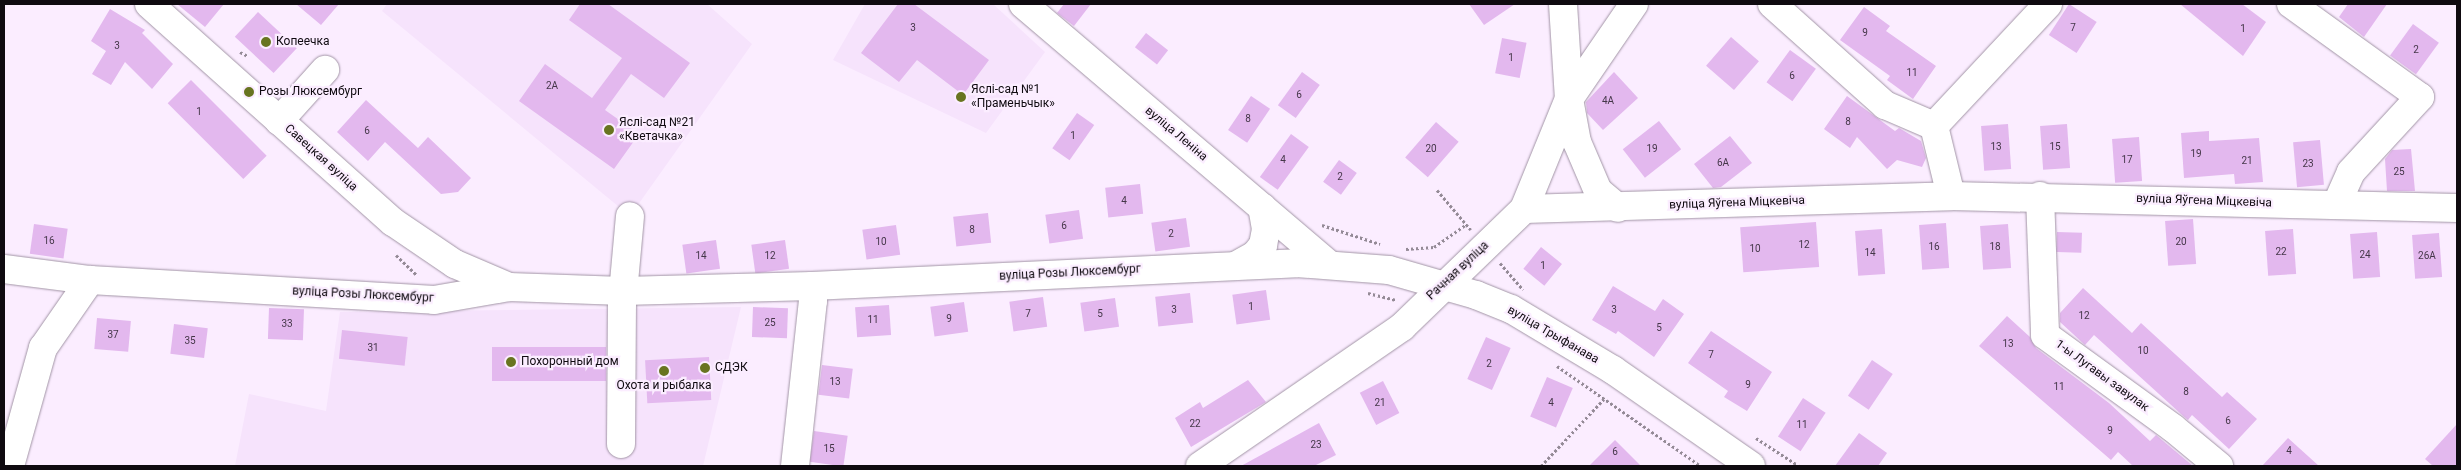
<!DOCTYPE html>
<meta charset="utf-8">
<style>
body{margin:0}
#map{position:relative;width:2461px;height:470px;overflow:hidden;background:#fbedff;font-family:Roboto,sans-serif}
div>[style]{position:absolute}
.built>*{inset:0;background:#f6e3fc}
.building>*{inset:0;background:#e3b8ee;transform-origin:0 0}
.path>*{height:3px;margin-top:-1.5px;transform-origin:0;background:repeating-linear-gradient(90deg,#948a96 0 2.5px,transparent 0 5px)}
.roads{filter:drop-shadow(0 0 1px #a295a6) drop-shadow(0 0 1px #a295a6)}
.minor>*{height:28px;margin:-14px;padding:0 14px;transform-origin:14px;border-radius:14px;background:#fff}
.dots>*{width:14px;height:14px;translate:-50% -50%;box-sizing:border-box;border:2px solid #fbedff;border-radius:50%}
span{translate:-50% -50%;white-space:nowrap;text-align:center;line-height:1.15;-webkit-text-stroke:4.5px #fbedff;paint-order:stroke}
.number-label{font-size:10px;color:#443648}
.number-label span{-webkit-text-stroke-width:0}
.poi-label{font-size:12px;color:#0f0a10}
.left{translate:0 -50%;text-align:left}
.street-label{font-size:12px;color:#0f0a10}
.frame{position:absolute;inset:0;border:5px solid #0f0a10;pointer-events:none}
</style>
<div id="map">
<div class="built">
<div style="clip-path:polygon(387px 4px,707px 4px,752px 44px,630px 216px,382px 11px)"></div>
<div style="clip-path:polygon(865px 4px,993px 4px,1045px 52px,986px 133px,833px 60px)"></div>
<div style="clip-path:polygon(741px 307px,703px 466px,235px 466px,249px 394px,326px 411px,340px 312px)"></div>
</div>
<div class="building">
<div style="clip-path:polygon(177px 4px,224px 4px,205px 27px)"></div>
<div style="clip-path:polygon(296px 4px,339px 4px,321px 25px)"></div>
<div style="clip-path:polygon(580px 4px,608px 4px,690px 63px,664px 98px,631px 74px,605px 110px,639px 134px,614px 169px,519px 101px,545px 64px,592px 98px,622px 58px,569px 20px)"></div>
<div style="clip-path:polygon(898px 4px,914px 4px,989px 60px,963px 95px,917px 60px,899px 82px,861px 53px)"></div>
<div style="clip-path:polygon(1064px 4px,1091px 4px,1074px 26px,1057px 13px)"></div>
<div style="clip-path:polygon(1469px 4px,1515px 4px,1484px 25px)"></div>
<div style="left:2069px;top:4px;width:33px;height:37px;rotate:33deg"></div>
<div style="clip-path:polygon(2180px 4px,2242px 4px,2266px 22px,2243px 56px)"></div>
<div style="clip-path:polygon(2348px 4px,2387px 4px,2364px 37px,2339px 17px)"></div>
<div style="clip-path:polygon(1864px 7px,1890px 26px,1886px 31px,1936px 66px,1913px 99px,1887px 80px,1890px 76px,1840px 40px)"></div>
<div style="clip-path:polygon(110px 9px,145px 30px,142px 33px,173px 64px,152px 89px,125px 62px,111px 85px,92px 74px,106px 51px,91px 41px)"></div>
<div style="left:258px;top:12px;width:53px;height:34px;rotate:43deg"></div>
<div style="left:2413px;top:24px;width:32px;height:39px;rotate:36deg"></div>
<div style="left:1146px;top:33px;width:28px;height:18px;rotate:38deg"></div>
<div style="left:1731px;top:37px;width:37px;height:38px;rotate:41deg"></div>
<div style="left:1502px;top:38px;width:25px;height:36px;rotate:11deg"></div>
<div style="left:1790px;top:50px;width:32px;height:40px;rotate:36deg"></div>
<div style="left:1302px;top:72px;width:22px;height:41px;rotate:36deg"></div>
<div style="clip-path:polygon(1614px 72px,1638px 98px,1603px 130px,1587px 113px,1586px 102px)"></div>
<div style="left:191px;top:80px;width:107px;height:33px;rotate:45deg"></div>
<div style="left:1251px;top:96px;width:23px;height:41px;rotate:34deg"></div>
<div style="clip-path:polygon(1847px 96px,1895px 131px,1899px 128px,1921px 141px,1926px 158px,1922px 167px,1897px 160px,1887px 169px,1857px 137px,1850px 148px,1824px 129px)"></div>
<div style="clip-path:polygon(366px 100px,418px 148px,428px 137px,471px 178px,458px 192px,441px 194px,385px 142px,368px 161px,337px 132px)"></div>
<div style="left:1077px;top:113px;width:21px;height:43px;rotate:35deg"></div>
<div style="left:1659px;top:121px;width:36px;height:46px;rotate:52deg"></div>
<div style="left:1436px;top:122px;width:30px;height:47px;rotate:41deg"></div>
<div style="left:2008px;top:124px;width:45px;height:27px;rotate:86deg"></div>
<div style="left:2067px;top:124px;width:44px;height:27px;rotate:86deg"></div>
<div style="clip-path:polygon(2209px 131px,2209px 141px,2259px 138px,2263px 182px,2235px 184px,2234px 174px,2184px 178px,2181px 133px)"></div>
<div style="left:1291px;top:134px;width:22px;height:53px;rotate:36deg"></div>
<div style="clip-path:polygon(1730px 136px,1752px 163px,1721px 187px,1713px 188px,1694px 164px)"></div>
<div style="left:2139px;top:137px;width:44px;height:27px;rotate:86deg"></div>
<div style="left:2320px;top:140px;width:45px;height:27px;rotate:85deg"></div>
<div style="clip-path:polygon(2411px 149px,2415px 191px,2387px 191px,2385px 159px,2392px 150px)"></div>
<div style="left:1339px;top:160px;width:22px;height:27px;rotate:36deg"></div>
<div style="left:1140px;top:184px;width:30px;height:35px;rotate:84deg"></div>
<div style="left:1079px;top:210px;width:29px;height:34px;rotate:82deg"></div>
<div style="left:988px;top:213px;width:30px;height:35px;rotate:84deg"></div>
<div style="left:1186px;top:218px;width:29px;height:35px;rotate:82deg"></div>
<div style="left:2193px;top:219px;width:45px;height:28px;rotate:86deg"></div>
<div style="left:1816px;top:222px;width:45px;height:76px;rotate:86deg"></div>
<div style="left:1946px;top:223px;width:45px;height:27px;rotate:86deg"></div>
<div style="left:34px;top:224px;width:34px;height:30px;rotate:8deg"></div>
<div style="left:2008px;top:224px;width:44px;height:28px;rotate:86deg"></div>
<div style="left:896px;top:225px;width:30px;height:34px;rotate:82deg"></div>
<div style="left:1882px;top:229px;width:45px;height:27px;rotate:86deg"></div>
<div style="left:2293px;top:229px;width:45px;height:28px;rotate:86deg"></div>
<div style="left:2057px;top:232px;width:25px;height:20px;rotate:2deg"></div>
<div style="left:2377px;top:232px;width:45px;height:27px;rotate:86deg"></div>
<div style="left:2439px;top:233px;width:44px;height:27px;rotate:86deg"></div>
<div style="left:716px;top:240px;width:29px;height:34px;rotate:82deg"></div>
<div style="left:785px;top:240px;width:29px;height:34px;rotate:82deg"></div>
<div style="left:1541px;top:247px;width:27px;height:28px;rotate:39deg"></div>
<div style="clip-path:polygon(1613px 286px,1655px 311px,1663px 299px,1684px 314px,1654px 357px,1618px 331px,1616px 334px,1592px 320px)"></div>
<div style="clip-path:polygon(2083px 288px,2132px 333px,2141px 323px,2222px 397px,2227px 392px,2257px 419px,2229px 449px,2192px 415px,2188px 420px,2181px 414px,2094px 335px,2085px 345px,2060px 322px,2060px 313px)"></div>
<div style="left:1266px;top:290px;width:30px;height:34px;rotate:82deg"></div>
<div style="left:1190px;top:293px;width:30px;height:35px;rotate:84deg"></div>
<div style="left:1043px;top:297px;width:30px;height:34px;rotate:82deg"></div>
<div style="left:1115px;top:298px;width:29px;height:35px;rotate:82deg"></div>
<div style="left:964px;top:302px;width:30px;height:34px;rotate:82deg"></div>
<div style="left:889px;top:305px;width:30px;height:34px;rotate:86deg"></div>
<div style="left:753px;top:307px;width:35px;height:30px;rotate:2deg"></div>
<div style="left:269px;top:308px;width:35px;height:31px;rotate:2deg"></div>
<div style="clip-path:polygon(2007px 316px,2030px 337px,2036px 348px,2109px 403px,2150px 441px,2156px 435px,2193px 466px,2133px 466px,2118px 452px,2111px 460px,1979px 346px)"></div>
<div style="left:97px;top:318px;width:34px;height:31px;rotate:5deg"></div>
<div style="left:174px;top:324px;width:34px;height:30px;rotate:7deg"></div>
<div style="left:342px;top:330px;width:66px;height:29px;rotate:6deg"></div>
<div style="clip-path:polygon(1711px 331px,1772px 372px,1747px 411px,1724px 397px,1728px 391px,1688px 363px)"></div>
<div style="left:1486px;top:337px;width:27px;height:46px;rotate:24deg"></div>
<div style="left:606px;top:347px;width:34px;height:114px;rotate:90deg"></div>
<div style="left:709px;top:357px;width:43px;height:64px;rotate:87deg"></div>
<div style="left:1872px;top:360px;width:25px;height:43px;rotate:34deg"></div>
<div style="left:822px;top:365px;width:31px;height:30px;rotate:7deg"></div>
<div style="left:1547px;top:377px;width:28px;height:43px;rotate:23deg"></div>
<div style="clip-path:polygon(1248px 380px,1266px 402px,1191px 447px,1175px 418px,1200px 402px,1203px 408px)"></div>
<div style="left:1383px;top:381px;width:36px;height:26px;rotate:63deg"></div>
<div style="left:1803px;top:398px;width:27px;height:46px;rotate:33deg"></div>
<div style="clip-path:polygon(1319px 423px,1336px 455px,1314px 466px,1241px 466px)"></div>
<div style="clip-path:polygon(2457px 424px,2457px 466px,2433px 466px,2425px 459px)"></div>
<div style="left:814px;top:431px;width:34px;height:31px;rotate:8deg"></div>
<div style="clip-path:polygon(1859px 433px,1887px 453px,1878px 466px,1835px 466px)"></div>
<div style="clip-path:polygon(2288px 438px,2319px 466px,2262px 466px)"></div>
<div style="clip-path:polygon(1615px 440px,1641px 466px,1589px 466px)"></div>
</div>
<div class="path">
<div style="left:240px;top:52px;width:9px;rotate:27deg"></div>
<div style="left:1437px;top:190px;width:52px;rotate:49.6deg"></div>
<div style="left:1322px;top:225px;width:61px;rotate:18.1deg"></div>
<div style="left:1406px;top:249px;width:28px;rotate:-4deg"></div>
<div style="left:1434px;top:247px;width:39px;rotate:-35deg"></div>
<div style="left:396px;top:255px;width:29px;rotate:44deg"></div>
<div style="left:1500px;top:263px;width:35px;rotate:49deg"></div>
<div style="left:1368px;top:293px;width:29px;rotate:14deg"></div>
<div style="left:1557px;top:366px;width:175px;rotate:34.8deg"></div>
<div style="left:1756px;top:438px;width:51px;rotate:33.1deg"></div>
<div style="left:1541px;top:466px;width:92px;rotate:-46.8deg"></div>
</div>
<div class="roads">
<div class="minor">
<div style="left:149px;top:4px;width:327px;rotate:41.8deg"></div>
<div style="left:393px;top:222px;width:75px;rotate:34.1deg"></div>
<div style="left:455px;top:264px;width:59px;rotate:23.1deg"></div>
<div style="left:1023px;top:4px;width:402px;rotate:40.4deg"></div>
<div style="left:1563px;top:4px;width:95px;rotate:86.4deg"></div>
<div style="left:1569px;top:99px;width:44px;rotate:79.5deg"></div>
<div style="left:1577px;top:142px;width:53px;rotate:66.8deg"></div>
<div style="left:1598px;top:191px;width:26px;rotate:40deg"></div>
<div style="left:1772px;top:4px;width:152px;rotate:41.8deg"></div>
<div style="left:1885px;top:105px;width:53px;rotate:23.2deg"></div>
<div style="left:1934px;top:126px;width:72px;rotate:76.3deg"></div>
<div style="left:2291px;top:4px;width:159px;rotate:35.8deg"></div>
<div style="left:2420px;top:97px;width:102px;rotate:132.6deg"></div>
<div style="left:2351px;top:172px;width:35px;rotate:114deg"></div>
<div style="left:279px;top:121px;width:69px;rotate:-48deg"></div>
<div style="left:1934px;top:126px;width:167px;rotate:-46.9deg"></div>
<div style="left:2040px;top:196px;width:139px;rotate:87.9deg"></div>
<div style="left:2045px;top:335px;width:158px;rotate:36deg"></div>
<div style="left:2173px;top:428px;width:60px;rotate:39.6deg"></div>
<div style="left:1524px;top:209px;width:427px;rotate:-1.7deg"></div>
<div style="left:1951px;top:196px;width:506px;rotate:1.36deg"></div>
<div style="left:1237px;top:265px;width:21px;rotate:-29deg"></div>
<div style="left:1255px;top:255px;width:13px;rotate:-51deg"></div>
<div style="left:1263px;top:245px;width:16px;rotate:-79deg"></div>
<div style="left:1266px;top:229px;width:22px;rotate:-100deg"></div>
<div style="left:4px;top:269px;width:87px;rotate:7.3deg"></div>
<div style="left:90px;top:280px;width:345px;rotate:3.3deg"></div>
<div style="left:434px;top:300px;width:76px;rotate:-9.8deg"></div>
<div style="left:509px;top:287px;width:114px;rotate:2deg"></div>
<div style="left:623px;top:291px;width:189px;rotate:-1.5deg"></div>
<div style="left:812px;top:286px;width:485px;rotate:-2.7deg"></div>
<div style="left:1296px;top:263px;width:93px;rotate:4.3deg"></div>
<div style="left:1389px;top:270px;width:91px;rotate:16deg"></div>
<div style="left:1476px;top:295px;width:38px;rotate:22deg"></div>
<div style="left:1511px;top:309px;width:119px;rotate:30.9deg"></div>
<div style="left:1613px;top:370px;width:168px;rotate:34.8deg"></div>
<div style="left:621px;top:444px;width:140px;rotate:-89.6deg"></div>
<div style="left:622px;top:304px;width:88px;rotate:-84.8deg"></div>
<div style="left:10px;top:466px;width:123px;rotate:-74.4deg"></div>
<div style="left:43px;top:348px;width:83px;rotate:-55.3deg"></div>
<div style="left:795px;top:466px;width:166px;rotate:-83.8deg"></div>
<div style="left:813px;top:301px;width:15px;rotate:-94deg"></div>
<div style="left:1200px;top:466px;width:245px;rotate:-34.5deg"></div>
<div style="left:1402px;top:327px;width:170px;rotate:-44deg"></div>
<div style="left:1524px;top:209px;width:119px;rotate:-67.8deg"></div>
<div style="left:1569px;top:99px;width:115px;rotate:-55.6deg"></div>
</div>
</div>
<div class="dots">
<div style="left:266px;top:42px;background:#687420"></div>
<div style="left:249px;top:92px;background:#687420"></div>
<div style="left:961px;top:97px;background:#687420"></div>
<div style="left:609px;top:130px;background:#687420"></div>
<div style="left:511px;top:362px;background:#687420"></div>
<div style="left:705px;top:368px;background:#687420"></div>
<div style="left:664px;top:371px;background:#687420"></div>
</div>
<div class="number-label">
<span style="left:913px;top:28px">3</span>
<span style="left:2073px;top:28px">7</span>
<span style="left:2243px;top:29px">1</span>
<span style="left:1865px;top:33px">9</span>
<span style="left:117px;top:46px">3</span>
<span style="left:2416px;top:50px">2</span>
<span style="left:1511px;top:58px">1</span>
<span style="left:1912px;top:73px">11</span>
<span style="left:1792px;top:76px">6</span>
<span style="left:552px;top:86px">2А</span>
<span style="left:1299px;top:95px">6</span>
<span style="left:1608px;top:101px">4А</span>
<span style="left:199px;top:112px">1</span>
<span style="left:1248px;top:119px">8</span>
<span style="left:1848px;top:122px">8</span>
<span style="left:367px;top:131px">6</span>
<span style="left:1073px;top:136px">1</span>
<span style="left:1996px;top:147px">13</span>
<span style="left:2055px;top:147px">15</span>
<span style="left:1431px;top:149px">20</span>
<span style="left:1652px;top:149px">19</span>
<span style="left:2196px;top:154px">19</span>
<span style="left:1283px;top:160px">4</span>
<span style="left:2127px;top:160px">17</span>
<span style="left:2247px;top:161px">21</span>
<span style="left:1723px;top:163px">6А</span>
<span style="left:2308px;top:164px">23</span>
<span style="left:2399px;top:172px">25</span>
<span style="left:1340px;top:177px">2</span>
<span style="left:1124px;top:201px">4</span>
<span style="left:1064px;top:226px">6</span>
<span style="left:972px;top:230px">8</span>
<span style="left:1171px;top:234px">2</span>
<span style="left:49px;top:241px">16</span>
<span style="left:881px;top:242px">10</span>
<span style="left:2181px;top:242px">20</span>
<span style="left:1804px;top:245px">12</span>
<span style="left:1934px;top:247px">16</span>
<span style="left:1995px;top:247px">18</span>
<span style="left:1755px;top:249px">10</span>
<span style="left:2281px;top:252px">22</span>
<span style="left:1870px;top:253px">14</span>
<span style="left:2365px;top:255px">24</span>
<span style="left:701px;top:256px">14</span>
<span style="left:770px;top:256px">12</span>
<span style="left:2427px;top:256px">26А</span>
<span style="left:1543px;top:266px">1</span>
<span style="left:1251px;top:307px">1</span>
<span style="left:1174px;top:310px">3</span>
<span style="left:1614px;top:310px">3</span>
<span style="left:1028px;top:314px">7</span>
<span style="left:1100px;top:314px">5</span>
<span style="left:2084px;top:316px">12</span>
<span style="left:949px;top:319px">9</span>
<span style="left:873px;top:320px">11</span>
<span style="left:770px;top:323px">25</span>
<span style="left:287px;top:324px">33</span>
<span style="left:1659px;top:328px">5</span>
<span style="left:113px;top:335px">37</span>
<span style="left:190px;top:341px">35</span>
<span style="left:2008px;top:344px">13</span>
<span style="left:373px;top:348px">31</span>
<span style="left:2143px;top:351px">10</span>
<span style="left:1711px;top:355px">7</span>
<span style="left:1489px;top:364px">2</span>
<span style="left:835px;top:382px">13</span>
<span style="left:1748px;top:385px">9</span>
<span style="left:2059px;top:387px">11</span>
<span style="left:2186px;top:392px">8</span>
<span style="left:1380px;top:403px">21</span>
<span style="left:1551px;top:403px">4</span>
<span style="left:2228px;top:421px">6</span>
<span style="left:1195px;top:424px">22</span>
<span style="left:1802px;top:425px">11</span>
<span style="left:2110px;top:431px">9</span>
<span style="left:1316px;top:445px">23</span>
<span style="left:829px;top:449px">15</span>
<span style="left:2289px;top:451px">4</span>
<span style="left:1615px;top:452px">6</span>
</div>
<div class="poi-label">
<span class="left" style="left:276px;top:42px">Копеечка</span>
<span class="left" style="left:971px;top:97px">Яслі-сад №1<br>«Праменьчык»</span>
<span class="left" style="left:259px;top:92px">Розы Люксембург</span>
<span class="left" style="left:619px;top:130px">Яслі-сад №21<br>«Кветачка»</span>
<span class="left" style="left:521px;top:362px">Похоронный дом</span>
<span class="left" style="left:715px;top:368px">СДЭК</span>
<span style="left:664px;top:386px">Охота и рыбалка</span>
</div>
<div class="street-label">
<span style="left:1176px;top:134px;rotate:40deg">вуліца Леніна</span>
<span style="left:321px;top:158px;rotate:42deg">Савецкая вуліца</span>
<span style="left:2204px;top:201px;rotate:2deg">вуліца Яўгена Міцкевіча</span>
<span style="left:1737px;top:203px;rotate:-2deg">вуліца Яўгена Міцкевіча</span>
<span style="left:1458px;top:271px;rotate:-43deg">Рачная вуліца</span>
<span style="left:1070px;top:273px;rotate:-3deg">вуліца Розы Люксембург</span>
<span style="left:363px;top:295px;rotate:3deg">вуліца Розы Люксембург</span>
<span style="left:1553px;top:335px;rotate:30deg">вуліца Трыфанава</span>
<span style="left:2102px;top:376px;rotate:36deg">1-ы Лугавы завулак</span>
</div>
<div class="frame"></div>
</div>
